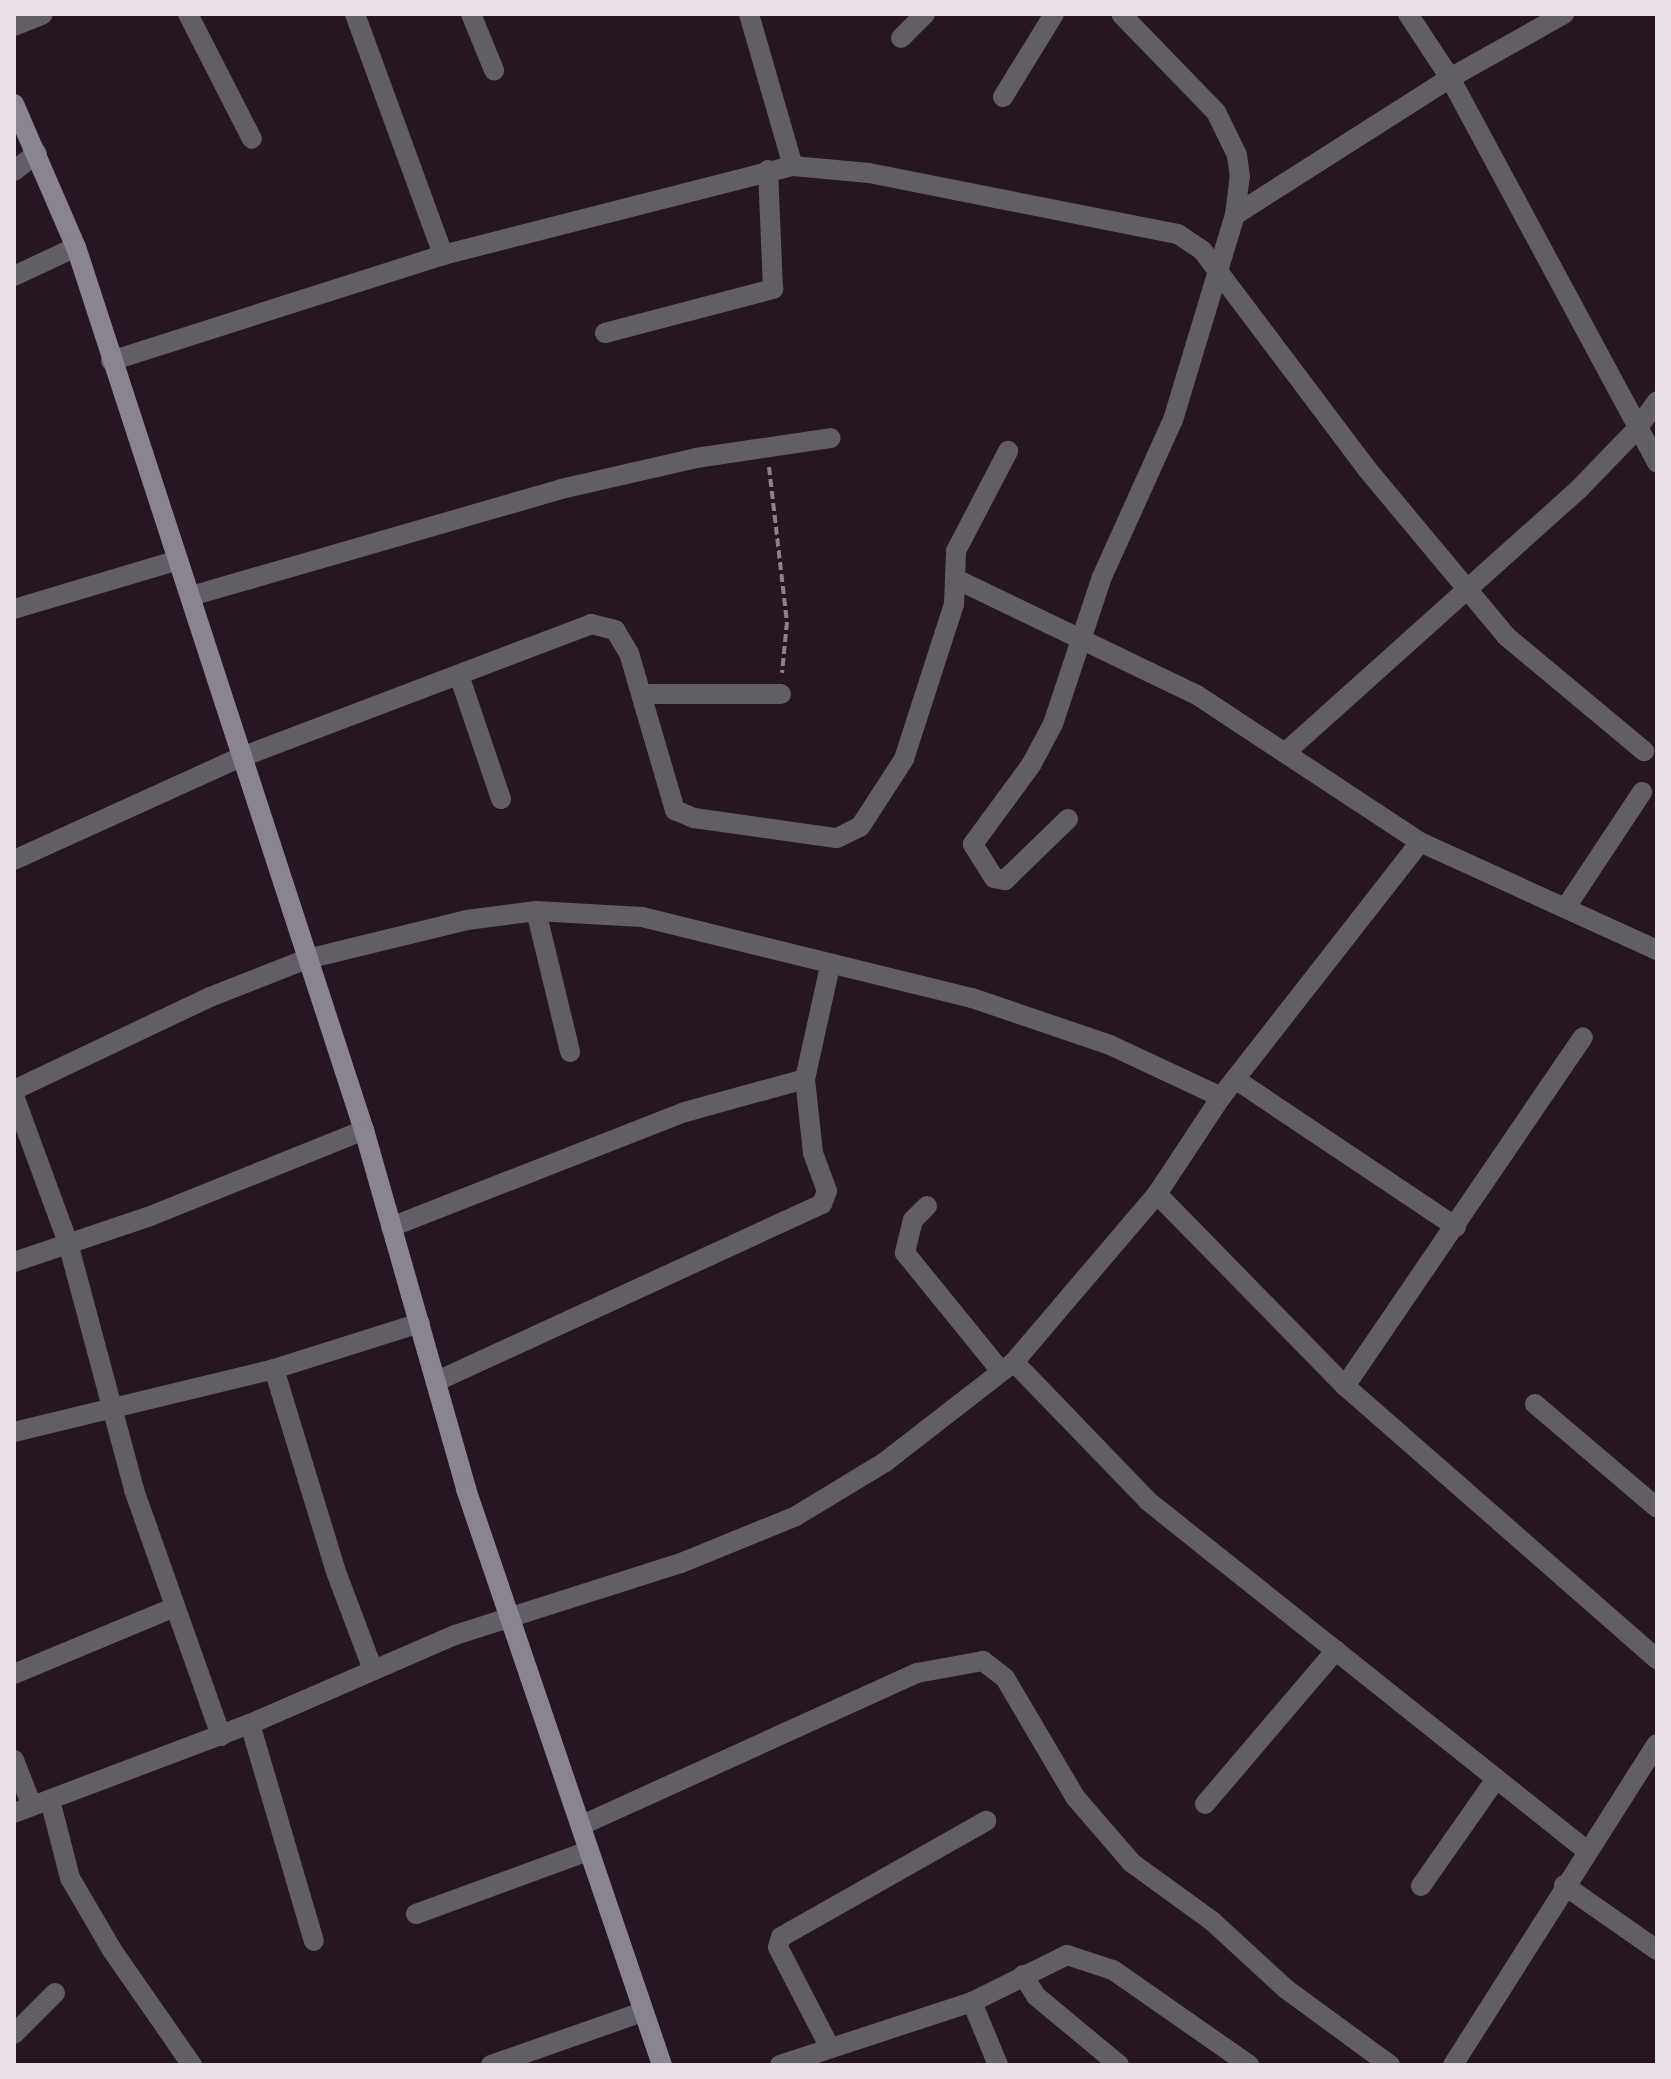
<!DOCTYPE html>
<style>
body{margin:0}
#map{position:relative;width:1671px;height:2079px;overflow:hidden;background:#251621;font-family:"Varela Round",sans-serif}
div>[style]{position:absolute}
.path>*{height:4px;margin-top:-2px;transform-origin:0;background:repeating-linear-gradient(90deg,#8d8089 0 8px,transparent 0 12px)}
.street>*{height:20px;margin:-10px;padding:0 10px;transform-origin:10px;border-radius:10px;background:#625e66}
.secondary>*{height:20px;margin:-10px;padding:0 10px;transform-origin:10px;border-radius:10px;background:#8a8491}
span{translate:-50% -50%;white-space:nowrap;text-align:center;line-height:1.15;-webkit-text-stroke:7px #251621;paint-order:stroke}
.frame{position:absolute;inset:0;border:16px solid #e9dfe6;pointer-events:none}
</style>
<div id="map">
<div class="path">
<div style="left:769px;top:467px;width:156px;rotate:83.4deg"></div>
<div style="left:787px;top:622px;width:51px;rotate:95.6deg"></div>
</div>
<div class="street">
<div style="left:188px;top:14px;width:140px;rotate:62.9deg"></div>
<div style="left:355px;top:14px;width:257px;rotate:69.9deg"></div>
<div style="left:471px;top:14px;width:61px;rotate:67.7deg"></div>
<div style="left:749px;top:14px;width:158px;rotate:73.9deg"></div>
<div style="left:1408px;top:14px;width:77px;rotate:56.7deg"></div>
<div style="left:1450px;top:78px;width:437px;rotate:61.7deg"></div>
<div style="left:14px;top:26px;width:31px;rotate:-22deg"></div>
<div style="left:901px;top:38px;width:34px;rotate:-45deg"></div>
<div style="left:1003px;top:97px;width:97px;rotate:-58.4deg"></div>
<div style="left:14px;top:171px;width:29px;rotate:-38deg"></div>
<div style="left:1235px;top:215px;width:255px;rotate:-32.5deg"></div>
<div style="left:1450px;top:78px;width:131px;rotate:-29.3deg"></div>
<div style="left:14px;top:276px;width:68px;rotate:-25.1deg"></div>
<div style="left:605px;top:333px;width:174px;rotate:-14.7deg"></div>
<div style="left:773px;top:289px;width:119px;rotate:-92.4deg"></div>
<div style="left:111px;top:361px;width:349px;rotate:-17.7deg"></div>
<div style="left:443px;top:255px;width:361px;rotate:-14.3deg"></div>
<div style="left:793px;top:166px;width:76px;rotate:5.3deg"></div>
<div style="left:869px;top:173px;width:315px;rotate:11.2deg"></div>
<div style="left:1178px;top:234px;width:29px;rotate:34deg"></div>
<div style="left:1202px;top:250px;width:274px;rotate:53deg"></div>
<div style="left:1367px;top:469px;width:217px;rotate:50.2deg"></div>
<div style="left:1506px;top:636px;width:180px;rotate:39.8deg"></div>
<div style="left:958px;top:580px;width:265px;rotate:25.7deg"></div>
<div style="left:1197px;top:695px;width:267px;rotate:33.4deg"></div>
<div style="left:1420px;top:842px;width:260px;rotate:24.5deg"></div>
<div style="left:191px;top:596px;width:385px;rotate:-16.1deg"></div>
<div style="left:561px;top:489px;width:139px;rotate:-12.9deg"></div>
<div style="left:696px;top:458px;width:136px;rotate:-8.4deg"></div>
<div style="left:14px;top:609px;width:171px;rotate:-16.6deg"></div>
<div style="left:459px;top:675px;width:131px;rotate:71.3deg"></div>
<div style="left:645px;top:694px;width:136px"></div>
<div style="left:1287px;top:751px;width:392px;rotate:-41.9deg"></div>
<div style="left:1579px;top:489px;width:83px;rotate:-46deg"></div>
<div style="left:1637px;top:429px;width:34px;rotate:-54deg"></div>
<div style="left:1068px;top:819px;width:88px;rotate:135.9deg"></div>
<div style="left:1005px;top:880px;width:11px;rotate:-170deg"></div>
<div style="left:994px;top:878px;width:40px;rotate:-122deg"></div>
<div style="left:973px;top:844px;width:98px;rotate:-53.7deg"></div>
<div style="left:1031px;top:765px;width:47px;rotate:-61.8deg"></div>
<div style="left:1053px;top:724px;width:155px;rotate:-71.6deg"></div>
<div style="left:1102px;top:577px;width:172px;rotate:-65.7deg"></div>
<div style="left:1173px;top:420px;width:214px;rotate:-73.2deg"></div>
<div style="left:1235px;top:215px;width:38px;rotate:-83deg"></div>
<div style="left:1240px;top:177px;width:22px;rotate:-98deg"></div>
<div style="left:1237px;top:155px;width:48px;rotate:-116deg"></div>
<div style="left:1216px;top:112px;width:136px;rotate:-134.1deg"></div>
<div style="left:14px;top:860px;width:247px;rotate:-24.4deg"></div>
<div style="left:239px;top:758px;width:377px;rotate:-20.8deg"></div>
<div style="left:591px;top:624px;width:25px;rotate:14deg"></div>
<div style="left:615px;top:630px;width:27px;rotate:59deg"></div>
<div style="left:629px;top:653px;width:164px;rotate:73.7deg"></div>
<div style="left:675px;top:810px;width:21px;rotate:23deg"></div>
<div style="left:694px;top:818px;width:144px;rotate:8deg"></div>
<div style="left:837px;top:838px;width:25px;rotate:-26deg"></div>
<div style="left:860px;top:827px;width:81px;rotate:-57.1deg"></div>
<div style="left:904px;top:759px;width:163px;rotate:-72.1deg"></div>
<div style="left:954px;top:604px;width:53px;rotate:-87.8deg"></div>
<div style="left:956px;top:551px;width:113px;rotate:-62.5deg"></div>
<div style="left:1566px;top:907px;width:138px;rotate:-56.5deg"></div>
<div style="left:536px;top:911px;width:145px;rotate:76.4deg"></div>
<div style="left:805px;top:1079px;width:116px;rotate:-77.5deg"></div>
<div style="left:1235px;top:1079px;width:266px;rotate:33.8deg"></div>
<div style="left:14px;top:1090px;width:217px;rotate:-25.4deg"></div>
<div style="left:210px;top:997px;width:104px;rotate:-21.4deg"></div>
<div style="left:307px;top:959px;width:165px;rotate:-13.7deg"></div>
<div style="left:467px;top:920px;width:70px;rotate:-7.4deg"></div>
<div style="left:536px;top:911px;width:106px;rotate:3.2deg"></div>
<div style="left:642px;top:917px;width:340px;rotate:13.8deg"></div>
<div style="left:972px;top:998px;width:146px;rotate:18.8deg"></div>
<div style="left:1110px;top:1045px;width:123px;rotate:25.1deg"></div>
<div style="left:14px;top:1096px;width:157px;rotate:69.8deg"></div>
<div style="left:68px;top:1243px;width:256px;rotate:75deg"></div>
<div style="left:134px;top:1490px;width:261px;rotate:70.5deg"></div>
<div style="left:1157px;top:1194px;width:269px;rotate:45.6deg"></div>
<div style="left:1345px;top:1386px;width:415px;rotate:41.2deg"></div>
<div style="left:927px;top:1206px;width:20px;rotate:135deg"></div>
<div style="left:913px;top:1220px;width:34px;rotate:104deg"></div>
<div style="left:905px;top:1253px;width:152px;rotate:50.9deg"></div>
<div style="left:391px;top:1227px;width:316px;rotate:-21.4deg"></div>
<div style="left:685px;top:1112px;width:124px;rotate:-15.4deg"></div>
<div style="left:805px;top:1079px;width:74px;rotate:83.8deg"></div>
<div style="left:813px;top:1153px;width:40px;rotate:69.8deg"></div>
<div style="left:827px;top:1191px;width:14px;rotate:111deg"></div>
<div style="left:822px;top:1204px;width:423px;rotate:155.3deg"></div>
<div style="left:14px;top:1262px;width:141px;rotate:-18.6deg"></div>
<div style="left:148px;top:1217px;width:233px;rotate:-21.9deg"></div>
<div style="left:1014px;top:1362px;width:193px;rotate:46deg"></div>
<div style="left:1148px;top:1501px;width:561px;rotate:38.56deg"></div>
<div style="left:274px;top:1369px;width:209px;rotate:73deg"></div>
<div style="left:335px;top:1569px;width:108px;rotate:69.4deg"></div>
<div style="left:1345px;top:1386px;width:422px;rotate:-55.7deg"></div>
<div style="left:1535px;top:1404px;width:160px;rotate:40.4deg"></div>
<div style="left:14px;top:1432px;width:268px;rotate:-13.6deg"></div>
<div style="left:274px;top:1369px;width:153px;rotate:-17.5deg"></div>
<div style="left:14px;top:1674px;width:174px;rotate:-22.6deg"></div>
<div style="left:250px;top:1724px;width:226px;rotate:73.6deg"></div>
<div style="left:14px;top:1760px;width:49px;rotate:68.6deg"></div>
<div style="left:50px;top:1800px;width:81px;rotate:75.6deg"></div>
<div style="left:70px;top:1878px;width:83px;rotate:59.7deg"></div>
<div style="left:112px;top:1950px;width:140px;rotate:55.2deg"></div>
<div style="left:1205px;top:1804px;width:202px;rotate:-49.6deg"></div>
<div style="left:14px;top:1813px;width:252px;rotate:-20.7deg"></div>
<div style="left:250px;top:1724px;width:223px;rotate:-23.5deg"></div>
<div style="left:455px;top:1635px;width:237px;rotate:-17.7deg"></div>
<div style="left:681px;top:1563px;width:124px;rotate:-22.2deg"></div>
<div style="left:796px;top:1516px;width:104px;rotate:-31.2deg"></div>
<div style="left:885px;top:1462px;width:163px;rotate:-37.8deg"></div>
<div style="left:1014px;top:1362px;width:221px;rotate:-49.6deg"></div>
<div style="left:1157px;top:1194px;width:116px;rotate:-56.6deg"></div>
<div style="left:1221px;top:1097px;width:323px;rotate:-52deg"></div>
<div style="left:582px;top:1825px;width:368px;rotate:-24.4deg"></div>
<div style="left:917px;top:1673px;width:67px;rotate:-10.3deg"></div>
<div style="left:983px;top:1661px;width:28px;rotate:38deg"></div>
<div style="left:1005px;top:1678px;width:138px;rotate:59.5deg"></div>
<div style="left:1075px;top:1797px;width:87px;rotate:49.2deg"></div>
<div style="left:1132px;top:1863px;width:99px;rotate:35.9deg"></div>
<div style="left:1212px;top:1921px;width:100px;rotate:42.6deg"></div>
<div style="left:1286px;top:1989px;width:129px;rotate:36.2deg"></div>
<div style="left:1564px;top:1885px;width:113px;rotate:35deg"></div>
<div style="left:1421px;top:1886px;width:131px;rotate:-55deg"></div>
<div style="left:416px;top:1914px;width:183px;rotate:-20.1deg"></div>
<div style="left:1023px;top:1975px;width:25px;rotate:58deg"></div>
<div style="left:1036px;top:1996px;width:108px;rotate:39.7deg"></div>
<div style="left:972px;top:2002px;width:68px;rotate:67.6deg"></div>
<div style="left:14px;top:2034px;width:58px;rotate:-45deg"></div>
<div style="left:829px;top:2046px;width:111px;rotate:-117.3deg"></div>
<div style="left:778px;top:1947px;width:10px;rotate:-73deg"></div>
<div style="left:781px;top:1937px;width:236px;rotate:-29.5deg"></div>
<div style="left:491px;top:2065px;width:160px;rotate:-19.3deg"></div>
<div style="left:780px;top:2065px;width:202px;rotate:-18.2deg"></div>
<div style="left:972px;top:2002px;width:106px;rotate:-26.3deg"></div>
<div style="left:1067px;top:1955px;width:48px;rotate:18.1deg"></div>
<div style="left:1113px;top:1970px;width:166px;rotate:34.9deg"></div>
<div style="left:1453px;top:2065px;width:380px;rotate:-57.6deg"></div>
</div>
<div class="secondary">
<div style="left:14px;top:104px;width:156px;rotate:66.6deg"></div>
<div style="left:76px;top:247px;width:929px;rotate:71.94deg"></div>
<div style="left:364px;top:1130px;width:373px;rotate:74.1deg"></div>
<div style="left:466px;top:1489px;width:608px;rotate:71.21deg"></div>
</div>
<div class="frame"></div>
</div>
